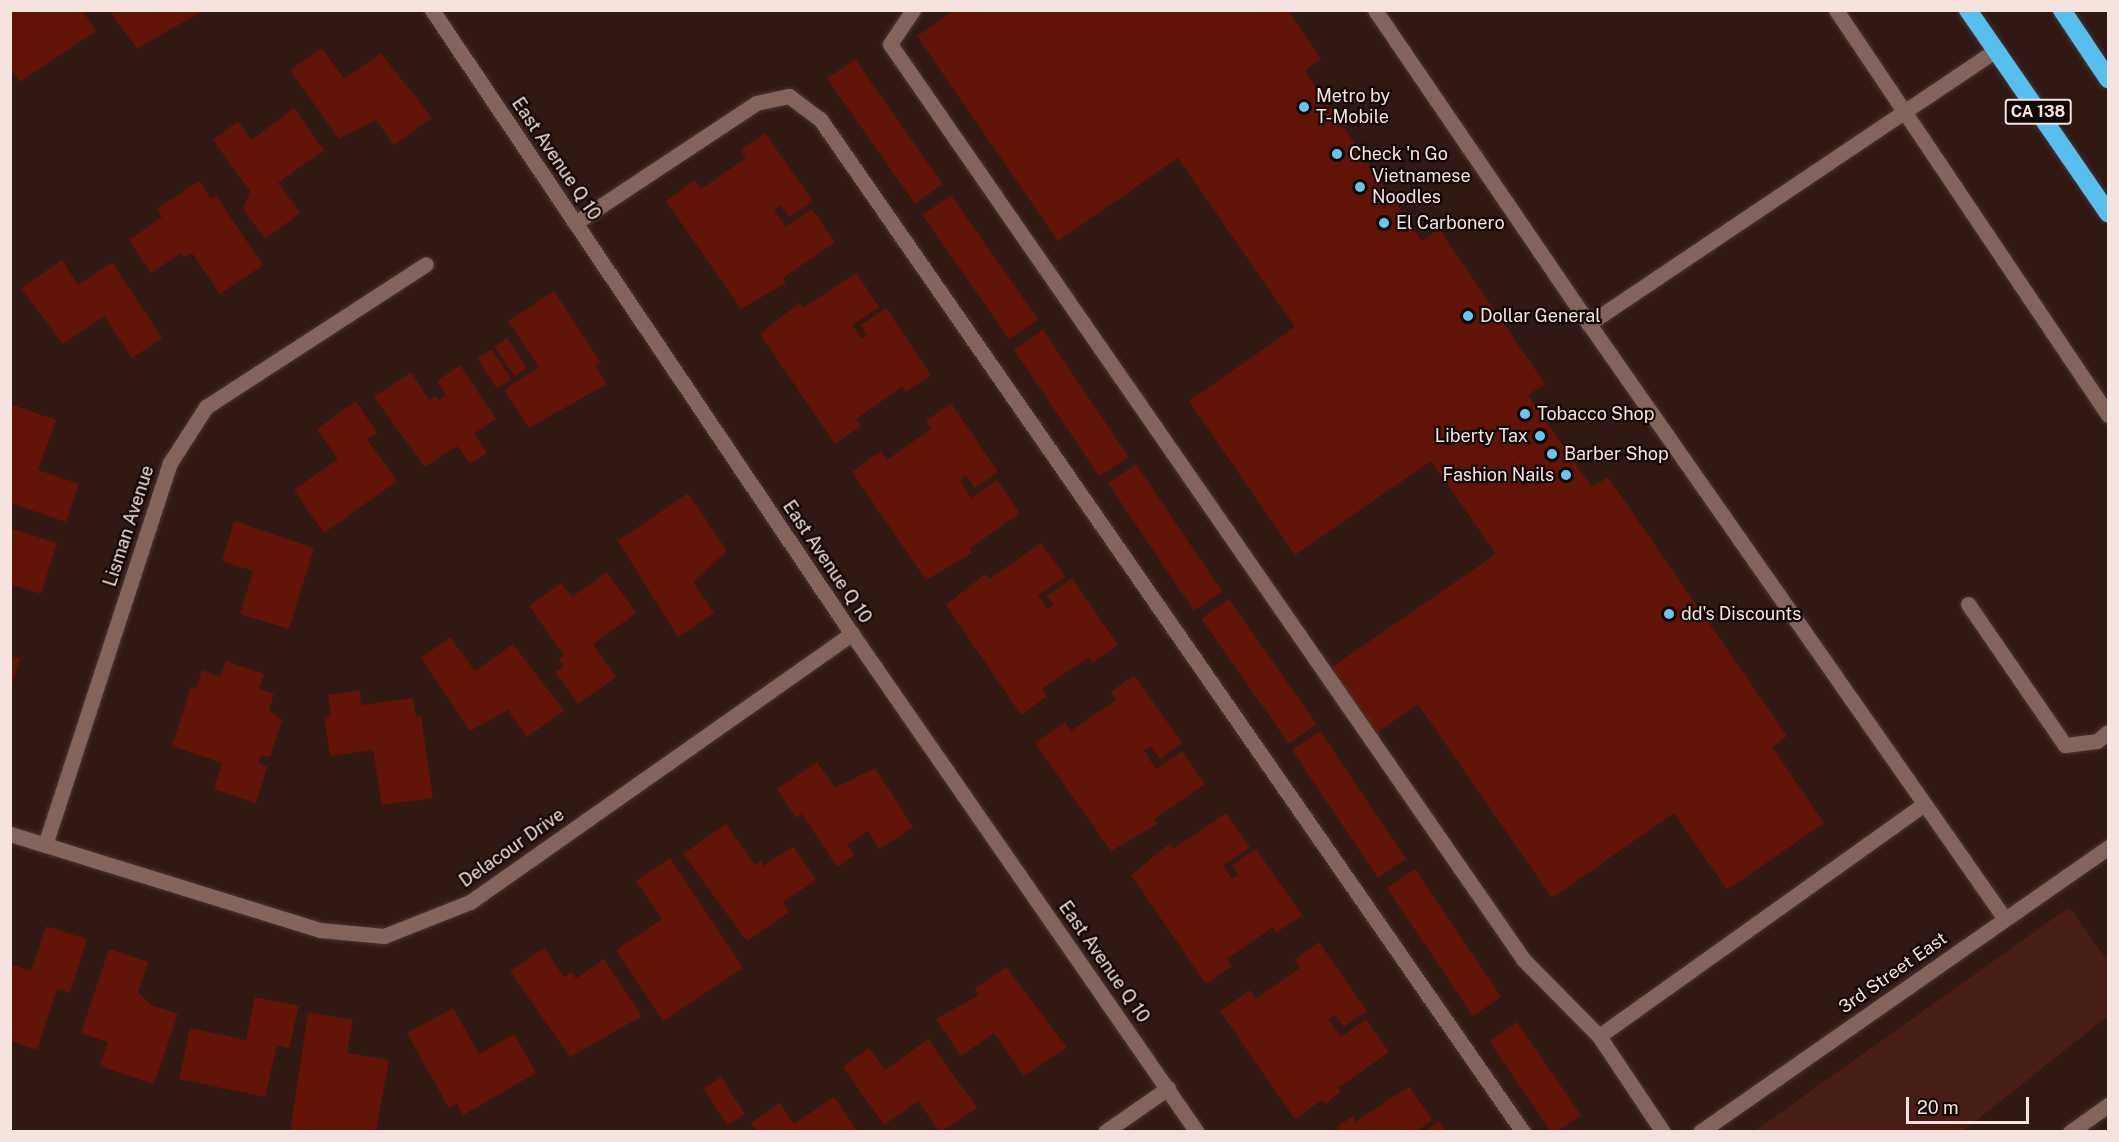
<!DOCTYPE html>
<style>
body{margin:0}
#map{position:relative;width:2119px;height:1142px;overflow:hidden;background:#301813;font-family:"Public Sans",sans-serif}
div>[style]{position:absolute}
.green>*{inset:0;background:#481d15}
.building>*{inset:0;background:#611405;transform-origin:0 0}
.roads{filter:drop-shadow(0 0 2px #483433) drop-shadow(0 0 2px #483433)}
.lane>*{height:15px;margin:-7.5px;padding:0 7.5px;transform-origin:7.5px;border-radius:7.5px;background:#82645d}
.street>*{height:15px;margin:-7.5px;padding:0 7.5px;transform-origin:7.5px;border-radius:7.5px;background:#82645d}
.highway>*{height:18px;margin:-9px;padding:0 9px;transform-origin:9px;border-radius:9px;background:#56bfee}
.dots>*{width:16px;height:16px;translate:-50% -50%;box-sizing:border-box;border:3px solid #110705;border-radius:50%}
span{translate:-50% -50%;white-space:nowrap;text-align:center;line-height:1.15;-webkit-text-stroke:4.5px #110705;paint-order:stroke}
.shield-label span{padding:2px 4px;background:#110705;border:2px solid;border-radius:4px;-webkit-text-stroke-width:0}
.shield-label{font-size:16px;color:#f5e3df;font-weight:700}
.poi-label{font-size:18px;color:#f5e3df}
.left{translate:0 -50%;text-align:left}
.right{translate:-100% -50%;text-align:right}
.street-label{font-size:18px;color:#f5e3df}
.frame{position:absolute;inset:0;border:12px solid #f5e3df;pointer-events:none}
.scale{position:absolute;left:1906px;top:1097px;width:123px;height:27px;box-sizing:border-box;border:3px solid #f5e3df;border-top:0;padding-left:8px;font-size:18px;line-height:21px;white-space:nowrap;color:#f5e3df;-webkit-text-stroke:4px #110705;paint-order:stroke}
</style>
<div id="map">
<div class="green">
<div style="clip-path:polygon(2069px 907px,2108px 961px,2108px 1016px,1963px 1131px,1755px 1131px)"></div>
</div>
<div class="building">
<div style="clip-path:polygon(10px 10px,82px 10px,96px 31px,20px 82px,10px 67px)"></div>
<div style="clip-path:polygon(109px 10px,204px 10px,137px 49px)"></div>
<div style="clip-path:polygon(954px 10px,1288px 10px,1321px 59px,1305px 71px,1422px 241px,1439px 229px,1545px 384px,1528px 395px,1592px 487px,1608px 477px,1787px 736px,1772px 747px,1824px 823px,1727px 890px,1674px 813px,1552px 898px,1418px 704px,1375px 734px,1329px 669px,1496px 554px,1431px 461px,1295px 555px,1189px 401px,1295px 327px,1178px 158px,1058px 241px,917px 36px)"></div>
<div style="clip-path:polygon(322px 48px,344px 79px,381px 53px,432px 118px,394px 145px,376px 120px,339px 139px,290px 70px)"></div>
<div style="left:855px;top:59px;width:153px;height:34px;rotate:55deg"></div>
<div style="clip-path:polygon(294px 108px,324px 150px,278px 183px,300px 213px,265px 239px,243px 209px,250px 191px,213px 140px,238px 121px,251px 140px)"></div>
<div style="clip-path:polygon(765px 133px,813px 201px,790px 217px,780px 205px,774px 210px,786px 227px,812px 209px,835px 242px,783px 278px,786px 283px,741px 309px,666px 201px,695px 180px,701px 189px,746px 158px,740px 150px)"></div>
<div style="clip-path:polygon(199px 181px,211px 199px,216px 196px,263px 265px,220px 294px,192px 253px,184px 258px,181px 253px,151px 273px,129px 240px,162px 217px,157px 209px)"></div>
<div style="left:951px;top:195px;width:152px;height:35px;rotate:55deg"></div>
<div style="clip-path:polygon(62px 260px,78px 285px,112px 262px,162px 338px,132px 358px,104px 316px,63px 344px,21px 288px)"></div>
<div style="clip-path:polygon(856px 273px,879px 307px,852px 325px,862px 339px,867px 335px,861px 325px,886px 308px,931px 375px,906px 392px,902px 387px,856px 419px,861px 426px,835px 444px,760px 334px,799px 303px,803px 308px)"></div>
<div style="clip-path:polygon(554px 291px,601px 363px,595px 366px,607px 384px,529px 428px,504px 390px,539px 367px,508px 321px)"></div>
<div style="left:1043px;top:330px;width:153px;height:35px;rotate:56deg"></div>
<div style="left:507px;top:338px;width:36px;height:15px;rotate:56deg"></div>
<div style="left:492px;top:349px;width:36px;height:17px;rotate:58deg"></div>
<div style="clip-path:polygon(460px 365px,496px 419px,474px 434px,487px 453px,470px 464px,457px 446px,425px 467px,374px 397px,411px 372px,429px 400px,436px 396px,439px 400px,446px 395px,437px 381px)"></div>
<div style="clip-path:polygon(356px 401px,377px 433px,367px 439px,397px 481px,324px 533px,294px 490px,338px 459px,317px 429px)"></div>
<div style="clip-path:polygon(951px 403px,998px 472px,975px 488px,966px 475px,960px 480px,971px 498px,997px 480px,1020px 513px,969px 549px,972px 553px,926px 580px,852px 472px,881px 451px,887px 460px,931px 429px,926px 421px)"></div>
<div style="clip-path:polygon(10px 404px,56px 420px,38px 470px,79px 484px,66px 522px,10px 503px)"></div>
<div style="left:1136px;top:464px;width:154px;height:34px;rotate:56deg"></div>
<div style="clip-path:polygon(688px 493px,727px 551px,693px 582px,714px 613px,678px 637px,618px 541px)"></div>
<div style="clip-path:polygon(234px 521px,314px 548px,289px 629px,240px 614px,253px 571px,222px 561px)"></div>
<div style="clip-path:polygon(10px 528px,57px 543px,41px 594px,10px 584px)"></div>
<div style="clip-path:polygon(1041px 543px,1065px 577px,1038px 595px,1048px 609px,1054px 605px,1047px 596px,1072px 578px,1118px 645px,1092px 663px,1089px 657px,1042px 689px,1047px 696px,1021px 715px,946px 605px,985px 574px,989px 579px)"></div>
<div style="clip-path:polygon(607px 572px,636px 613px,593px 644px,616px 677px,578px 704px,555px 672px,564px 666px,559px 659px,564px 655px,529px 606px,561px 583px,572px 597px)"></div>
<div style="left:1229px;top:599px;width:153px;height:34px;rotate:55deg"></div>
<div style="clip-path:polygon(450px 637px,475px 671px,513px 644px,564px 711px,527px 737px,508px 710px,470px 731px,421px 658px)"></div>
<div style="clip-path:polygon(10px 656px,20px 658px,11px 689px,10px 689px)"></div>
<div style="clip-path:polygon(226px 661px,264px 674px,259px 689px,274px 694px,269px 710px,282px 720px,270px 757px,261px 755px,258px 763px,267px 767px,256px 803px,214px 789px,222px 763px,172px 746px,191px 687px,196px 689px,202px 670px,220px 677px)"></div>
<div style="clip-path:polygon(1134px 675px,1182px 743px,1160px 759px,1151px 747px,1144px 751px,1156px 769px,1182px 751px,1205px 784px,1153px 820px,1157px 824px,1111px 851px,1035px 743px,1065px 722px,1071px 731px,1116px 700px,1111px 692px)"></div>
<div style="clip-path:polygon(360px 690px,361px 705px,413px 698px,416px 717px,421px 716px,433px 798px,382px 805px,373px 750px,330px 756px,324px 717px,331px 716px,328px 695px)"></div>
<div style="left:1320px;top:731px;width:154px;height:34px;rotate:56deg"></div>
<div style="clip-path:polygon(817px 762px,835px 788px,875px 768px,913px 827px,880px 849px,868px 831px,847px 845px,854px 855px,837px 867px,802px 814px,796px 818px,777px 789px)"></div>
<div style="clip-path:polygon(1226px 813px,1250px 847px,1223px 866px,1232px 879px,1238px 875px,1232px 865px,1256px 849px,1302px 915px,1276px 933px,1273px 927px,1227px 959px,1232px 966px,1206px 984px,1131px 875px,1170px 843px,1173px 849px)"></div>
<div style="clip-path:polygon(726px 824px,755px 865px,761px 861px,764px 866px,793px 846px,816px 880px,783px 902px,789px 912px,747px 941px,683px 854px)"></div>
<div style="clip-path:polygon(670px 858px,743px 968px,663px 1021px,616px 950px,662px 919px,636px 881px)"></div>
<div style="left:1415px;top:869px;width:154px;height:34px;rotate:56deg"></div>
<div style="clip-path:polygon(46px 926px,87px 939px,70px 993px,57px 989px,37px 1050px,10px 1041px,10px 964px,31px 971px)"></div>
<div style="clip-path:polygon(1319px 942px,1367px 1011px,1344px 1027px,1335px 1015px,1328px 1019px,1341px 1037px,1366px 1019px,1389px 1052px,1338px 1088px,1341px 1092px,1325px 1104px,1322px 1100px,1295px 1119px,1220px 1011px,1250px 990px,1255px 999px,1300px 968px,1295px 960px)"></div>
<div style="clip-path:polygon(544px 948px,564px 977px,571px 972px,576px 979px,604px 959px,642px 1016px,570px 1057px,510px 971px)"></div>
<div style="clip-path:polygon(109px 949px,148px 962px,138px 992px,151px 1005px,178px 1014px,154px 1084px,100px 1066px,108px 1042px,81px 1033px)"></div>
<div style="clip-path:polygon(1006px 967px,1067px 1047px,1024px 1076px,994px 1033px,961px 1056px,936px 1019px,979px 995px,974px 989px)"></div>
<div style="clip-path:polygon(255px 997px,299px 1006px,289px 1048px,277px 1045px,265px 1097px,179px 1079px,190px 1028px,246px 1040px)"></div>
<div style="clip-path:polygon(453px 1008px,479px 1054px,514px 1034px,536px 1073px,463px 1115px,457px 1104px,449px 1108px,407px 1033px)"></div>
<div style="clip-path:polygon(308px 1012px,353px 1020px,347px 1053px,389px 1060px,376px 1132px,290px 1132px)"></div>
<div style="clip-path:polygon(1517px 1022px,1581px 1115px,1557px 1132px,1551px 1132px,1489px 1041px)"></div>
<div style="clip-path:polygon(928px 1039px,977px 1108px,940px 1132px,918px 1101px,884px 1125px,843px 1067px,869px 1048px,885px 1070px)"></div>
<div style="left:721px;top:1077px;width:44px;height:21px;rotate:57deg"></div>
<div style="clip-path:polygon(1409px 1086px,1432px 1120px,1416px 1132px,1340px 1132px,1337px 1127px,1353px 1116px,1356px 1122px)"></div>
<div style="clip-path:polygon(834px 1097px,858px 1132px,757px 1132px,751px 1123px,780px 1103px,794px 1124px)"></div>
<div style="clip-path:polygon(1439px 1121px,1447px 1132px,1424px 1132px)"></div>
</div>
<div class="roads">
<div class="lane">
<div style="left:913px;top:10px;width:41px;rotate:124.1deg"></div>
<div style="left:890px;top:44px;width:1113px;rotate:55.32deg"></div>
<div style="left:1523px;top:959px;width:108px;rotate:45.4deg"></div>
<div style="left:1375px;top:10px;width:380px;rotate:55.7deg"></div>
<div style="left:1836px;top:10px;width:488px;rotate:56.1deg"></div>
<div style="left:1996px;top:50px;width:491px;rotate:146.1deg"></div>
<div style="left:1589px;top:324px;width:726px;rotate:55.04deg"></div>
<div style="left:575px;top:223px;width:217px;rotate:-33.5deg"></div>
<div style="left:756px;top:103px;width:34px;rotate:-12deg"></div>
<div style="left:789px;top:96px;width:39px;rotate:37deg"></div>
<div style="left:820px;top:119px;width:1233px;rotate:55.24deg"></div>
<div style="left:1968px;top:604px;width:171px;rotate:55.5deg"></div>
<div style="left:2065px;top:745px;width:32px;rotate:-7deg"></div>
<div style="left:2097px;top:741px;width:14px;rotate:-39deg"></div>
<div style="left:1663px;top:1132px;width:115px;rotate:-123.7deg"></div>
<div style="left:1599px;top:1036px;width:399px;rotate:-35.5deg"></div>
<div style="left:2070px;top:1132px;width:47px;rotate:-35.4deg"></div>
</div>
<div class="street">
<div style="left:432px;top:10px;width:752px;rotate:56.06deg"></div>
<div style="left:852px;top:634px;width:606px;rotate:55.29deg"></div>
<div style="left:10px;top:834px;width:325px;rotate:17.2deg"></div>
<div style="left:320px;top:930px;width:64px;rotate:5.4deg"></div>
<div style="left:384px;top:936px;width:92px;rotate:-21.6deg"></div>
<div style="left:470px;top:902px;width:467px;rotate:-35.1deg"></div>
<div style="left:45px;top:845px;width:402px;rotate:-71.9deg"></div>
<div style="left:170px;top:463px;width:67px;rotate:-57.3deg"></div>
<div style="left:206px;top:407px;width:262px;rotate:-33deg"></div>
<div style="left:1105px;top:1132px;width:77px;rotate:-34.9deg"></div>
<div style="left:1700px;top:1132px;width:498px;rotate:-34.9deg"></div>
</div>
<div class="highway">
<div style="left:1968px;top:10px;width:247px;rotate:55.4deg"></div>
<div style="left:2062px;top:10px;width:83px;rotate:56.3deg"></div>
</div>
</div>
<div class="dots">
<div style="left:1304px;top:107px;background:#68c4f0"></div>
<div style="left:1337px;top:154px;background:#68c4f0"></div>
<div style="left:1360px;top:187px;background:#68c4f0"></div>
<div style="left:1384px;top:223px;background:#68c4f0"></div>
<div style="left:1468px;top:316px;background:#68c4f0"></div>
<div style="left:1525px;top:414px;background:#68c4f0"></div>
<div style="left:1540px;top:436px;background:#68c4f0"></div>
<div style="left:1552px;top:454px;background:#68c4f0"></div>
<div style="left:1566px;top:475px;background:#68c4f0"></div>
<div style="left:1669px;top:614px;background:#68c4f0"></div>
</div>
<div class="shield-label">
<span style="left:2038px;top:112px">CA 138</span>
</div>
<div class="poi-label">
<span class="left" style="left:1316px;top:107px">Metro by<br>T-Mobile</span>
<span class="left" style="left:1349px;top:154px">Check 'n Go</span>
<span class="left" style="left:1372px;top:187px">Vietnamese<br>Noodles</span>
<span class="left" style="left:1396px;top:223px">El Carbonero</span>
<span class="left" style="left:1480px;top:316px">Dollar General</span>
<span class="left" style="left:1537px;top:414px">Tobacco Shop</span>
<span class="right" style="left:1528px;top:436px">Liberty Tax</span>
<span class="left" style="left:1564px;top:454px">Barber Shop</span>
<span class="right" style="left:1554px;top:475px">Fashion Nails</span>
<span class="left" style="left:1681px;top:614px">dd's Discounts</span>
</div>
<div class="street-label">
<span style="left:556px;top:159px;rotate:56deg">East Avenue Q 10</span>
<span style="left:129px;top:526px;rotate:-72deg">Lisman Avenue</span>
<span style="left:827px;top:562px;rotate:56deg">East Avenue Q 10</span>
<span style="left:512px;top:848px;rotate:-35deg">Delacour Drive</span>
<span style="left:1104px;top:962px;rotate:55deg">East Avenue Q 10</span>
<span style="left:1893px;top:973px;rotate:-35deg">3rd Street East</span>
</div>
<div class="frame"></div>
<div class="scale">20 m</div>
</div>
